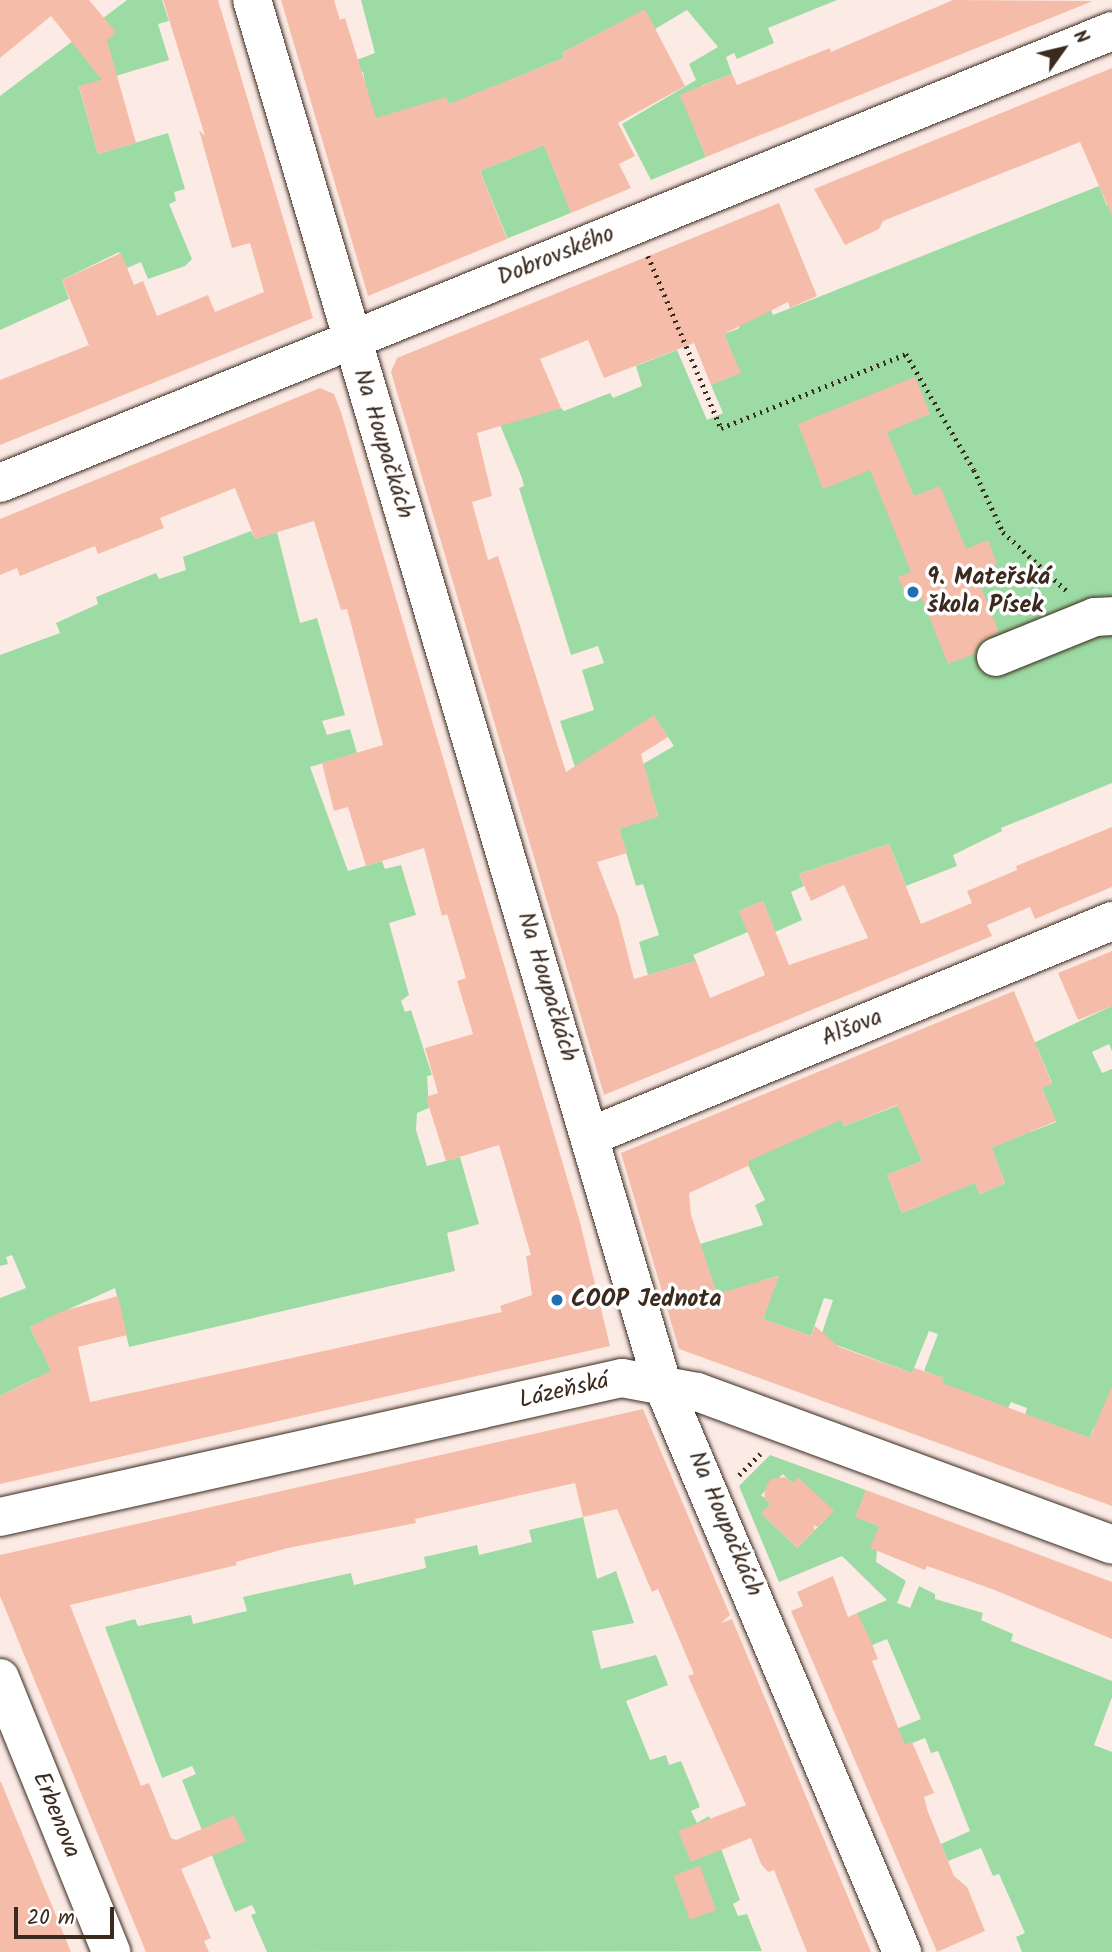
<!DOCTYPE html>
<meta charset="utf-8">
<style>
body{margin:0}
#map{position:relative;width:1112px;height:1952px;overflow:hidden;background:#fcebe5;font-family:Kalam,sans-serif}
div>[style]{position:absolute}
.green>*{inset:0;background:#9ddba4;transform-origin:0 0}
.building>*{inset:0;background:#f5bda9;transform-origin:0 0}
.path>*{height:4.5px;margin-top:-2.25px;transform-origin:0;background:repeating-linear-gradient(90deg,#3b2a1e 0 2px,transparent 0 7px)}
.roads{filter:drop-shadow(0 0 2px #3b2a1e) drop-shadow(0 0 2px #3b2a1e)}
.minor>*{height:38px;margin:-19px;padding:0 19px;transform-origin:19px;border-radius:19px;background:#fff}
.dots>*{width:19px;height:19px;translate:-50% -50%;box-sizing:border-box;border:4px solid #fff;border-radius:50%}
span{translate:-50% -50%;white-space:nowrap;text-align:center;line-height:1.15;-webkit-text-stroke:7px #fff;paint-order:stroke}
.street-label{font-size:24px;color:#3b2a1e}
.poi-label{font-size:24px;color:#3b2a1e;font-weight:700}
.left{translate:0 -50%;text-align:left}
.north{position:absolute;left:1028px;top:14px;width:70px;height:70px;-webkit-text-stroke:5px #fff;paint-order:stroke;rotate:56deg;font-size:19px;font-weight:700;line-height:28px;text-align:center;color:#3b2a1e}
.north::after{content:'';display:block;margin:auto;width:24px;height:32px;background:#3b2a1e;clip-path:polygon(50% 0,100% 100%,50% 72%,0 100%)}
.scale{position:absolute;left:14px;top:1907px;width:100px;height:32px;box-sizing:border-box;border:4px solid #3b2a1e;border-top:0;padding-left:9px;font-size:21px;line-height:24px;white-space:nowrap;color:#3b2a1e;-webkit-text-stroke:5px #fff;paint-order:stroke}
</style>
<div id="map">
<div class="green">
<div style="clip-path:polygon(127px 0,162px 0,169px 21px,158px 24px,169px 60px,79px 87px,98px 154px,168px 133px,185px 189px,174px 192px,176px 201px,169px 204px,192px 259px,185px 266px,148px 279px,141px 262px,127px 268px,119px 252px,62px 280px,69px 299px,0 330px,0 96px)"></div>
<div style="clip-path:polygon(361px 0,837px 0,768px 28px,774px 43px,737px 59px,734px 53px,726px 57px,732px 74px,701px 86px,695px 130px,706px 157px,651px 180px,622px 124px,696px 80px,689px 64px,718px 47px,687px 10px,655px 29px,598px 34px,562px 53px,564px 58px,453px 103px,372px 120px,363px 72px,358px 73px,354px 61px,375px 53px)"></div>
<div style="left:544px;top:145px;width:73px;height:69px;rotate:68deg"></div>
<div style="clip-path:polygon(1099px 186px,1107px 206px,1112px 205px,1112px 783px,1001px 828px,1002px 831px,953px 855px,957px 866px,906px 886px,889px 844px,799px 874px,804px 886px,791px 892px,802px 920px,775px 932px,763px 901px,739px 911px,748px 932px,693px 955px,696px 961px,648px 975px,639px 942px,659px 935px,643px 884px,636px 886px,619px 829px,658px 816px,643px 764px,674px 746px,654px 716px,577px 773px,560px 721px,594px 710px,582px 670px,604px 663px,598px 646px,571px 655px,519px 488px,524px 486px,522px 478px,500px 425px,561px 408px,564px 411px,610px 393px,613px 398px,642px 386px,636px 366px,677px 350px,707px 420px,723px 413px,711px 385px,740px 373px,724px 334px,738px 329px,762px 289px,773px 315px)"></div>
<div style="clip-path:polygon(251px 531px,255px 539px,277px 532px,300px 623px,317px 618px,345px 715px,322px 721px,327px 735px,350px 729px,357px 753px,310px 767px,348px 871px,382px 861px,385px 869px,401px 865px,416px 915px,389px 923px,409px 995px,401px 1001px,405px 1012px,411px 1010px,432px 1075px,427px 1076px,429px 1108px,417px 1113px,416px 1130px,427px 1166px,460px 1157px,479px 1224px,447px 1233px,455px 1271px,129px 1347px,115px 1288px,30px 1327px,38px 1344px,74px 1371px,34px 1379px,0 1396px,0 1298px,26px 1288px,12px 1255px,6px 1257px,8px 1264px,0 1266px,0 655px,60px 633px,56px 623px,98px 604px,96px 597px,156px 573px,159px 579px,186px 570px,183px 557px)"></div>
<div style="clip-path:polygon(evenodd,1112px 1006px,1112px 1051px,1109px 1044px,1092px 1052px,1102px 1073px,1112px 1069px,1112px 1436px,1093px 1429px,1090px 1438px,1025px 1415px,1027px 1408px,1011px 1402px,1008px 1408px,942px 1384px,943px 1378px,924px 1371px,938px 1334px,929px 1331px,912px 1373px,820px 1339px,833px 1300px,824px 1298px,811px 1336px,763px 1319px,778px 1276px,711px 1297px,700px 1244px,763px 1225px,755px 1205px,765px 1200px,747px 1163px,737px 1162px,841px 1118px,844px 1126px,899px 1105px,1031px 1132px,1056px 1122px,1042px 1088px,1052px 1083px,1037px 1047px,1025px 1047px,1112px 1006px,991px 1147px,1005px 1183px,980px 1194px,971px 1173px,936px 1199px,902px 1213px,887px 1175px,922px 1161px,991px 1147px)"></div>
<div style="clip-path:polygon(evenodd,770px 1455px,866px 1490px,856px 1517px,879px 1526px,876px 1562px,906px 1581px,897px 1603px,910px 1608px,919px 1586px,935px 1594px,935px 1599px,983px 1613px,981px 1620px,1013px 1634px,1011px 1641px,1112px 1681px,1112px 1697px,1094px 1745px,1112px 1752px,1112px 1952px,1022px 1952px,1016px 1937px,1025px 1933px,999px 1874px,993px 1876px,981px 1848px,948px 1861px,941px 1844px,970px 1831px,952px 1785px,938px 1751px,931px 1753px,925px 1738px,892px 1751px,886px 1733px,921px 1719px,887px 1639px,865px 1648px,857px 1613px,887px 1600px,842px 1556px,779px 1582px,739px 1486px,770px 1455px,783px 1474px,793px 1484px,799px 1478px,828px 1517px,797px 1548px,762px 1514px,771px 1504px,761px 1495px,783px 1474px)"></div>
<div style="clip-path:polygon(583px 1517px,597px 1579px,616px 1571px,634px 1623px,592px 1631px,601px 1669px,656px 1655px,668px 1685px,626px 1701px,650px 1760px,666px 1755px,669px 1765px,681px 1761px,700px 1807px,691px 1811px,697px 1823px,709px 1816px,740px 1900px,733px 1904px,738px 1916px,747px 1914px,762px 1951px,267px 1952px,251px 1915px,256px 1913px,252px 1905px,235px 1912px,224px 1886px,182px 1780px,196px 1774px,192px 1766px,162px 1778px,105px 1627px,135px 1619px,138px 1626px,191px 1615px,193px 1624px,247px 1611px,243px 1597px,351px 1573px,354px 1585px,426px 1568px,424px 1557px,477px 1545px,479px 1555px,532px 1542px,529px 1530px)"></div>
</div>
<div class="building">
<div style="clip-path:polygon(0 0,89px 0,116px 32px,107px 40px,136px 143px,98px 154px,79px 86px,102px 80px,51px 16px,0 58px)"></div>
<div style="clip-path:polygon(163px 0,218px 0,313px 318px,0 445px,0 380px,89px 345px,62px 280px,121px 253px,134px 285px,143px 281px,157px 316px,208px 295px,215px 312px,264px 292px,250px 243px,232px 248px,199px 130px,205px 136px)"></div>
<div style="clip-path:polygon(281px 0,334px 0,340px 20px,345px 18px,376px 118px,446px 97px,449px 104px,517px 77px,564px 58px,562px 53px,645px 9px,685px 86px,618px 123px,635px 156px,619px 164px,631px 188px,571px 213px,544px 145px,480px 171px,507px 239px,368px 296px)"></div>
<div style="clip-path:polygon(953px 0,1093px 1px,706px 157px,680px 95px,732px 74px,737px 85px,830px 48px,831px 52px)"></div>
<div style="clip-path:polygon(1112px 68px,1112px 216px,1080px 142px,883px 221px,879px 229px,845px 245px,814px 189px)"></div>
<div style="clip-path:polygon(779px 203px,817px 296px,790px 308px,788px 302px,724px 334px,741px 373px,711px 385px,694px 343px,604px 378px,588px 340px,540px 359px,561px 408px,477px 433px,492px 496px,472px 502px,488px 560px,498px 556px,566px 772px,654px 715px,668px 737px,641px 754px,658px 817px,619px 829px,627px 853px,597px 862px,618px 916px,634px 979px,696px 961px,710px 998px,765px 975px,739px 911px,763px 901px,789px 965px,868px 938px,844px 885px,811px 901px,799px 874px,889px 844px,921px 924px,972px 903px,967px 891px,1017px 870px,1016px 866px,1112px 827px,1112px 887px,1035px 919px,1030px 907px,987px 925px,992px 936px,604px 1095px,391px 372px,397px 358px)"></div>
<div style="clip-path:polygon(915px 377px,930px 414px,887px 432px,914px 496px,940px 486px,966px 549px,988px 540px,997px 564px,975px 573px,999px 632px,979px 643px,974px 654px,948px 664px,920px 594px,907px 599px,898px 577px,911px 572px,870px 470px,823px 489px,798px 424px)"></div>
<div style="clip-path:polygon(320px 388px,334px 394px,341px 412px,580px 1222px,610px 1346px,0 1484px,0 1396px,51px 1371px,30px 1327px,60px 1312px,118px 1296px,127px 1335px,78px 1347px,90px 1402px,502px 1312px,500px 1306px,532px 1295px,526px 1256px,531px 1255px,499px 1145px,446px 1161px,426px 1097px,438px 1093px,425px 1048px,473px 1034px,457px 981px,466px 978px,447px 914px,442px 916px,424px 848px,366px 866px,348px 807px,334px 811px,322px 763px,383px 745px,347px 609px,341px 610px,314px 521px,255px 539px,235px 488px,160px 518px,164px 528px,98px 554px,95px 546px,20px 576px,17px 568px,0 575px,0 519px)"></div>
<div style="clip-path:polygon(1112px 951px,1112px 1006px,1078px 1020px,1058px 973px)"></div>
<div style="clip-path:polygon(1014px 991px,1052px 1084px,1042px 1088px,1056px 1121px,992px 1148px,1005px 1183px,980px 1194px,975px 1183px,902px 1213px,887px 1175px,922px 1161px,897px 1105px,844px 1126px,841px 1120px,748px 1161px,750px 1165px,689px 1193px,691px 1215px,717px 1294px,779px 1276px,763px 1319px,811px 1336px,815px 1326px,839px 1347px,912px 1373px,914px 1368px,944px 1378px,942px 1383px,1090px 1438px,1112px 1386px,1112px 1506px,679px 1349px,621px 1153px)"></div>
<div style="clip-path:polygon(643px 1409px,730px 1615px,721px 1623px,732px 1619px,871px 1952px,807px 1952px,774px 1870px,768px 1872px,761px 1864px,751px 1838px,691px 1862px,678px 1831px,746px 1805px,688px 1676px,694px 1674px,658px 1589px,652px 1592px,617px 1509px,583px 1517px,575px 1483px,415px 1519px,416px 1523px,288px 1548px,236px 1562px,237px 1565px,70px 1605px,141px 1786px,149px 1783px,171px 1838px,176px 1840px,234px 1815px,246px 1841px,181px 1869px,211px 1938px,204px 1941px,209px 1952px,146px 1952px,0 1596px,0 1555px)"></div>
<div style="clip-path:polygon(786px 1477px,793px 1484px,798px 1477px,834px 1511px,818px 1527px,813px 1525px,815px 1530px,797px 1548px,761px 1513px,771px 1504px,764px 1498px,766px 1486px,771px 1479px)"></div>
<div style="clip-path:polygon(866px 1490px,1112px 1582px,1112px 1639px,992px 1589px,927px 1566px,925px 1570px,870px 1548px,879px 1526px,855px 1517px)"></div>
<div style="clip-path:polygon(833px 1576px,848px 1617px,857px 1613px,870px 1639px,878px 1659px,872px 1661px,905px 1745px,912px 1742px,934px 1793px,924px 1797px,928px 1812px,954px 1876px,967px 1887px,985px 1931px,937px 1952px,791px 1611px,803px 1606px,797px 1592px)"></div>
<div style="clip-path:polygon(0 1782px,1px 1782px,71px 1952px,0 1952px)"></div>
<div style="left:700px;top:1866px;width:47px;height:28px;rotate:70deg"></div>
</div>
<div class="path">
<div style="left:648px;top:256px;width:187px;rotate:67deg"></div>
<div style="left:721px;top:428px;width:199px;rotate:-21.8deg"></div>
<div style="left:906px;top:354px;width:134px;rotate:59.6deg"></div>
<div style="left:974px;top:470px;width:68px;rotate:64.9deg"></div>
<div style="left:1003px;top:532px;width:88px;rotate:42.7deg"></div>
<div style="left:739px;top:1475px;width:30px;rotate:-45deg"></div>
</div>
<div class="roads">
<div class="minor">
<div style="left:252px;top:0;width:1442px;rotate:73.49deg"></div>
<div style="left:662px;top:1383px;width:618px;rotate:67.13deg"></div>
<div style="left:0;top:483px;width:1200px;rotate:-22.12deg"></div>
<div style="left:996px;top:657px;width:107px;rotate:-22deg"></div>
<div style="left:1095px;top:617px;width:17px;rotate:-3deg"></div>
<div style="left:591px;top:1136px;width:564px;rotate:-22.42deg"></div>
<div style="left:0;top:1517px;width:637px;rotate:-12.6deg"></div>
<div style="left:622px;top:1378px;width:76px;rotate:10.6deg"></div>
<div style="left:697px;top:1392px;width:442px;rotate:20.2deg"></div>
<div style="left:0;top:1678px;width:296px;rotate:67.9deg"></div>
</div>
</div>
<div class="dots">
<div style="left:913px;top:592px;background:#1f6fb2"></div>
<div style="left:557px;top:1300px;background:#1f6fb2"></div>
</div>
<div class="street-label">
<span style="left:556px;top:256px;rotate:-22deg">Dobrovského</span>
<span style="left:383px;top:444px;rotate:73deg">Na Houpačkách</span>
<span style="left:547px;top:987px;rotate:73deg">Na Houpačkách</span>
<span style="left:852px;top:1028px;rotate:-22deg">Alšova</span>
<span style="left:564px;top:1391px;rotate:-13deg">Lázeňská</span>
<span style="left:725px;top:1524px;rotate:67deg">Na Houpačkách</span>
<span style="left:56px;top:1815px;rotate:68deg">Erbenova</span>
</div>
<div class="poi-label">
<span class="left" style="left:927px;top:592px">9. Mateřská<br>škola Písek</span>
<span class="left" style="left:571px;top:1300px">COOP Jednota</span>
</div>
<div class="north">N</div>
<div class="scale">20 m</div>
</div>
